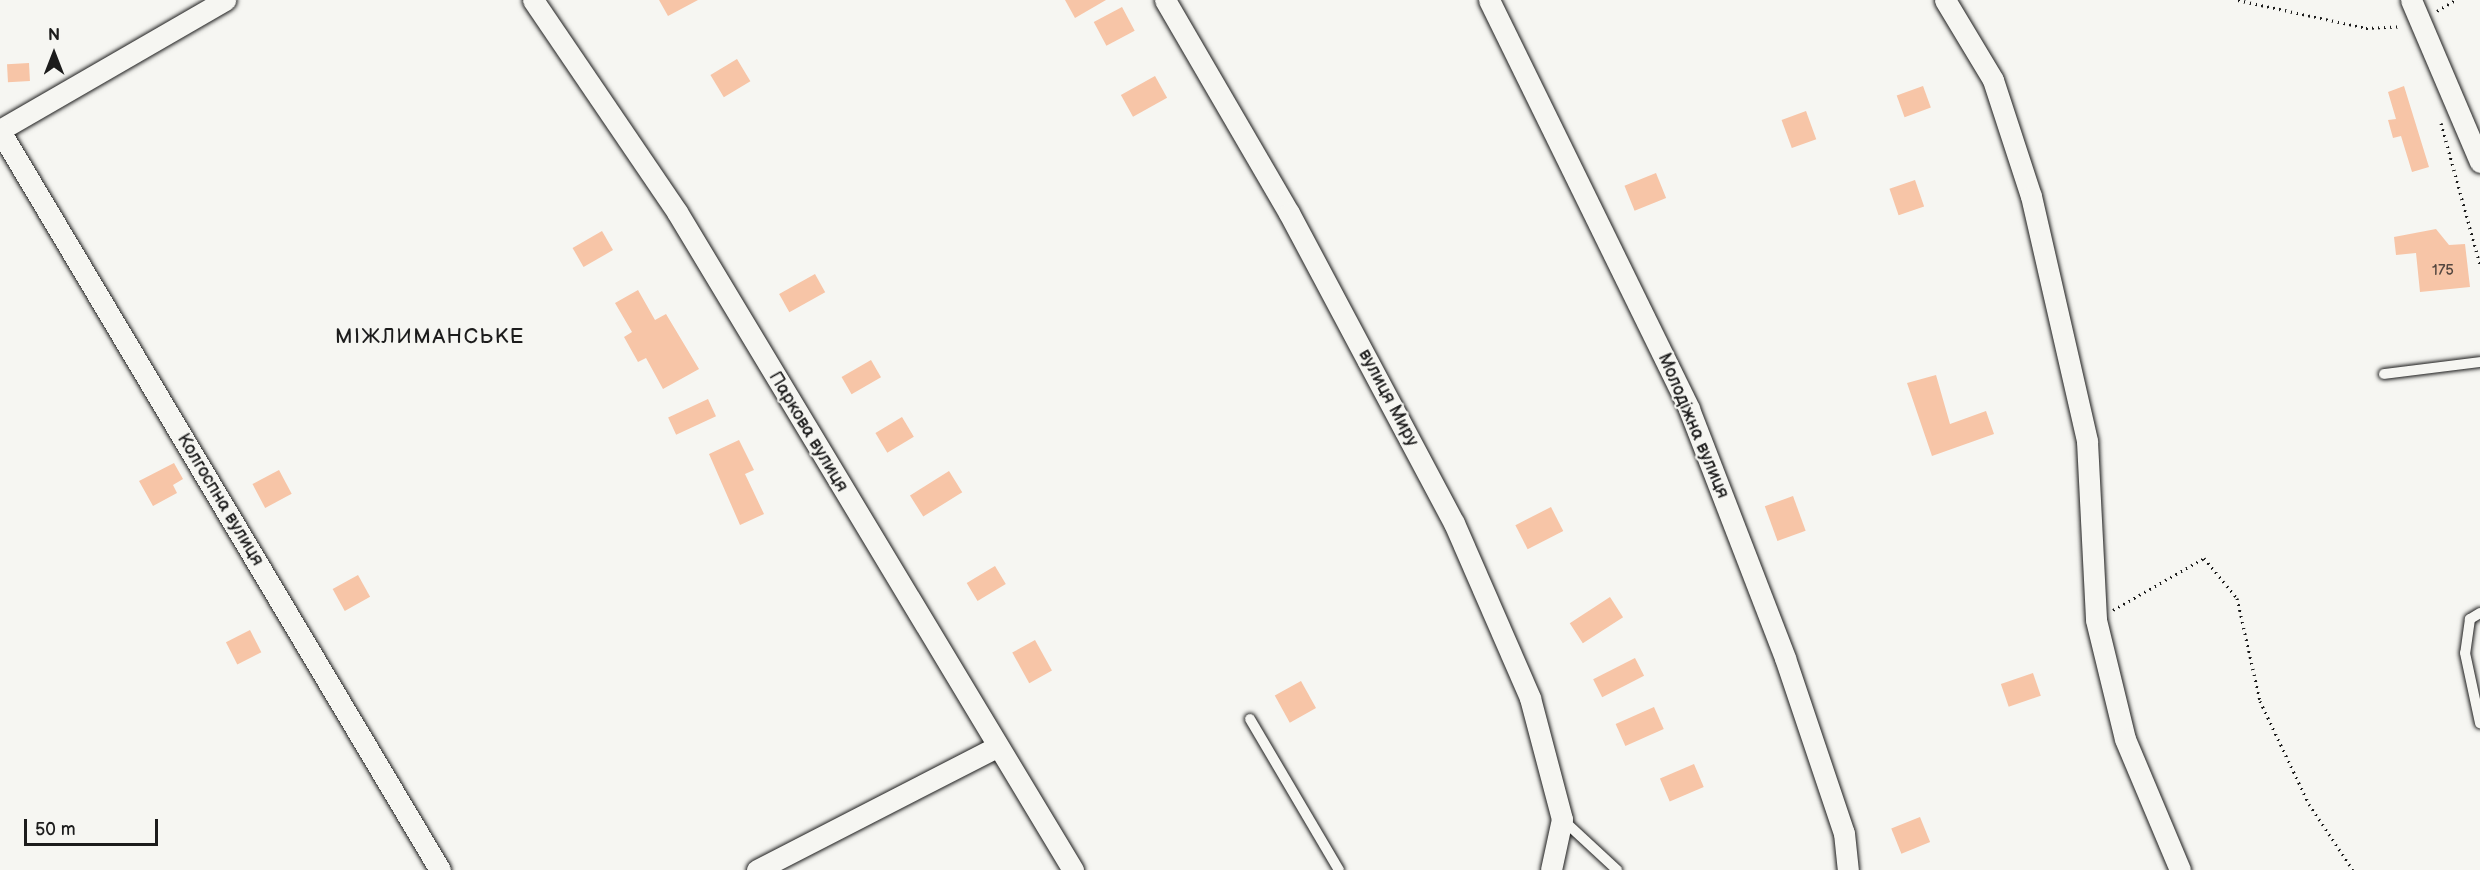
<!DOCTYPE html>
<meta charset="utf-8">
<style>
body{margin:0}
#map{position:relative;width:2480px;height:870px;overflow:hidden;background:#f6f6f2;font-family:"Balsamiq Sans",sans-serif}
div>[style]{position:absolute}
.building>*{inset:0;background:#f7c5a7;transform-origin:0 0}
.path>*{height:3px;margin-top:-1.5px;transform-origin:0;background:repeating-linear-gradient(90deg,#1c1c1c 0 1.5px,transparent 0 6px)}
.roads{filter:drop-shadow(0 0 2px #1c1c1c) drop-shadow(0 0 2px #1c1c1c)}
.lane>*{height:10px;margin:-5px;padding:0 5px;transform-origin:5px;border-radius:5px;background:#f6f6f2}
.street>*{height:21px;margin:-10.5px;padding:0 10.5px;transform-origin:10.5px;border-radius:10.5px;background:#f6f6f2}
span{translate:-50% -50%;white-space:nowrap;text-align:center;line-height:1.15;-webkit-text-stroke:4.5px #f6f6f2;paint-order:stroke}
.number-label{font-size:15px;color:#53463f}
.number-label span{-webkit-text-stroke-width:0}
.street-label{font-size:18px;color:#1c1c1c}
.quarter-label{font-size:21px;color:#1c1c1c;letter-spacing:1.5px}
.north{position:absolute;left:24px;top:24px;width:60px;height:60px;-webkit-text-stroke:4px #f6f6f2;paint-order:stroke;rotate:0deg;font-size:16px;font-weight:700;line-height:24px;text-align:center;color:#1c1c1c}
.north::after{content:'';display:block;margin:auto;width:21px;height:27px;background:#1c1c1c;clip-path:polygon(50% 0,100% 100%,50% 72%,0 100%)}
.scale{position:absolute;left:24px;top:819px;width:134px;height:27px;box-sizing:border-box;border:3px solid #1c1c1c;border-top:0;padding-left:8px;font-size:18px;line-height:21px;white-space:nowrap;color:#1c1c1c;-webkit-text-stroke:4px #f6f6f2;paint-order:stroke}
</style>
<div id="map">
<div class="building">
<div style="clip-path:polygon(659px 0,698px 0,668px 16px)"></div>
<div style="clip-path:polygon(1065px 0,1106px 0,1075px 18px)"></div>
<div style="left:1122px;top:7px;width:27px;height:32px;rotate:62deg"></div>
<div style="left:737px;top:59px;width:26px;height:31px;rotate:59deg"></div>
<div style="left:29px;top:63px;width:18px;height:22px;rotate:87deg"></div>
<div style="left:1155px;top:76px;width:25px;height:39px;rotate:61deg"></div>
<div style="left:1923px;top:86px;width:23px;height:28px;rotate:70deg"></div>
<div style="clip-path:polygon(2404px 86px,2429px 167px,2412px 172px,2401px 136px,2393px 138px,2388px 120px,2396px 119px,2388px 92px)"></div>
<div style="left:1806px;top:111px;width:30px;height:26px;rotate:70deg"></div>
<div style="left:1656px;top:173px;width:27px;height:34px;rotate:68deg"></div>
<div style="left:1915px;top:180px;width:28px;height:27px;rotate:71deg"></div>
<div style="clip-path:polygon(2436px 229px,2449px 245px,2465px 244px,2470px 287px,2420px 292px,2416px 253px,2396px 255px,2394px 237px)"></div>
<div style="left:602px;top:231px;width:22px;height:34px;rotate:60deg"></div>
<div style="left:815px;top:274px;width:21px;height:41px;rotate:61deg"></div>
<div style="clip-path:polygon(638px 290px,655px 320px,666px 314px,699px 369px,663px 389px,646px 358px,638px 362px,624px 337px,632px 332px,615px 303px)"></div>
<div style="left:871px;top:360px;width:20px;height:34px;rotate:60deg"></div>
<div style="clip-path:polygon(1936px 375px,1950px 424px,1986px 411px,1994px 434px,1932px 456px,1907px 383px)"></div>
<div style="left:708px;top:399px;width:19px;height:44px;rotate:65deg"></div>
<div style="left:902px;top:417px;width:23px;height:31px;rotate:59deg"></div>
<div style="clip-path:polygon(739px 440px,754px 470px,745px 474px,764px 514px,740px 525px,709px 454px)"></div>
<div style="clip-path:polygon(174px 463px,183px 479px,173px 485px,177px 493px,153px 506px,139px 481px)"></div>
<div style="left:279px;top:470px;width:27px;height:30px;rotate:62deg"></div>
<div style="left:949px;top:471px;width:25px;height:46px;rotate:58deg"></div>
<div style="left:1793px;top:496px;width:37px;height:30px;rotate:70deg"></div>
<div style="left:1551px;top:507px;width:27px;height:40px;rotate:63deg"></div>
<div style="left:995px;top:566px;width:21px;height:33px;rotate:59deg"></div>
<div style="left:358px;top:575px;width:25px;height:29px;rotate:61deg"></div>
<div style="left:1610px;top:597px;width:24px;height:48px;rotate:57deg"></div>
<div style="left:250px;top:630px;width:25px;height:27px;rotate:63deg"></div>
<div style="left:1035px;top:640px;width:35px;height:26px;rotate:61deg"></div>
<div style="left:1635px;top:658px;width:20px;height:47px;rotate:63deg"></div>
<div style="left:2033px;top:673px;width:24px;height:34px;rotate:71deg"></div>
<div style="left:1301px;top:681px;width:31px;height:30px;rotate:61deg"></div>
<div style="left:1654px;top:707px;width:24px;height:42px;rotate:66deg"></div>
<div style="left:1694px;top:764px;width:25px;height:37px;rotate:67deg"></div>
<div style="left:1920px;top:817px;width:27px;height:31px;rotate:68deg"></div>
</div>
<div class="path">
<div style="left:2238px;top:0;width:131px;rotate:12.3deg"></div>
<div style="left:2366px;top:28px;width:35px;rotate:-3deg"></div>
<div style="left:2437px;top:11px;width:21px;rotate:-31deg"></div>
<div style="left:2441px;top:123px;width:147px;rotate:74.6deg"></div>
<div style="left:2113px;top:610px;width:105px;rotate:-29.7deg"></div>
<div style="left:2204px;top:558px;width:52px;rotate:50.5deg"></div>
<div style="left:2237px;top:598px;width:106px;rotate:77.4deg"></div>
<div style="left:2260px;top:701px;width:114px;rotate:64.6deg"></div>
<div style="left:2309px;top:804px;width:79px;rotate:56.3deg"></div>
</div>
<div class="roads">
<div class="lane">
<div style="left:2384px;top:374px;width:97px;rotate:-7.1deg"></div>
<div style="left:2480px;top:613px;width:12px;rotate:149deg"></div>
<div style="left:2470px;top:619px;width:34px;rotate:98deg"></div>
<div style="left:2465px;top:653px;width:72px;rotate:77.9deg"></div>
<div style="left:1250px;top:719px;width:175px;rotate:59.5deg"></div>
<div style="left:1562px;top:819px;width:75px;rotate:42.8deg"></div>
</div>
<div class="street">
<div style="left:533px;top:0;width:256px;rotate:55.8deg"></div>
<div style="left:677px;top:212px;width:768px;rotate:58.96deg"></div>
<div style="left:1165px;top:0;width:246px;rotate:59.8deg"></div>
<div style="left:1289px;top:213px;width:351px;rotate:62deg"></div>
<div style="left:1454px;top:523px;width:191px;rotate:66.5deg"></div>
<div style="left:1530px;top:698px;width:125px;rotate:75.2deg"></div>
<div style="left:1562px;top:819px;width:52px;rotate:102.2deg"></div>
<div style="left:1489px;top:0;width:455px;rotate:63.9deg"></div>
<div style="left:1689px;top:409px;width:267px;rotate:68.9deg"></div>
<div style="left:1785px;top:658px;width:185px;rotate:71.4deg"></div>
<div style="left:1844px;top:833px;width:37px;rotate:84deg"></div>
<div style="left:1945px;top:0;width:93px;rotate:59deg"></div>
<div style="left:1993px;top:80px;width:122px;rotate:71.9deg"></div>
<div style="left:2031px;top:196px;width:251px;rotate:77.1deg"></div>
<div style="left:2087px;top:441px;width:179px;rotate:87.1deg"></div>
<div style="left:2096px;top:620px;width:122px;rotate:76.3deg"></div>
<div style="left:2125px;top:739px;width:142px;rotate:67.2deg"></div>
<div style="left:2411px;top:0;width:176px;rotate:66.9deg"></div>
<div style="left:0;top:130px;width:260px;rotate:-30deg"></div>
<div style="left:0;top:131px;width:860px;rotate:59.23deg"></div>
<div style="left:757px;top:870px;width:269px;rotate:-27.2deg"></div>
</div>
</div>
<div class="number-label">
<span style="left:2443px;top:271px">175</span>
</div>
<div class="street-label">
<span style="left:1388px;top:398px;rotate:62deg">вулиця Миру</span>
<span style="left:1693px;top:426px;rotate:67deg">Молодіжна вулиця</span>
<span style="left:808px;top:432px;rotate:59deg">Паркова вулиця</span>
<span style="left:220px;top:500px;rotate:59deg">Колгоспна вулиця</span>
</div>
<div class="quarter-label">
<span style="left:430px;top:337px">МІЖЛИМАНСЬКЕ</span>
</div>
<div class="north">N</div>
<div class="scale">50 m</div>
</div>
